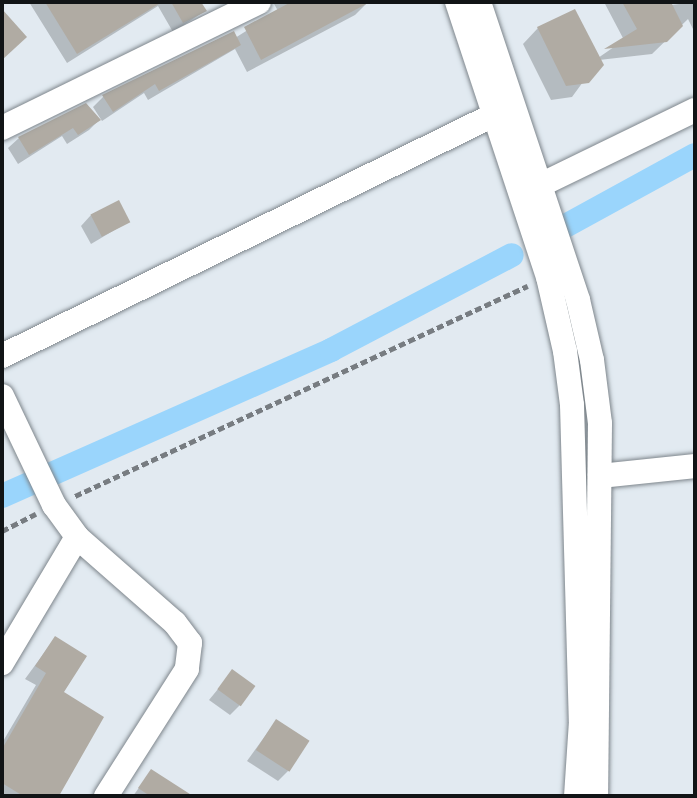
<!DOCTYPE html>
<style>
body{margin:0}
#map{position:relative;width:697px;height:798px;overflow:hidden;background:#e2eaf1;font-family:Jost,sans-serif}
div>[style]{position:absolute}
.shadow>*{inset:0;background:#0003}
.canal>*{height:24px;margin:-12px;padding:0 12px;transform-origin:12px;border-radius:12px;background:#9ad5fc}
.building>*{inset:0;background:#b0aba3;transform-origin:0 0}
.path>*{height:4.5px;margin-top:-2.25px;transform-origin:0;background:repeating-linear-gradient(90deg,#777c81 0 7px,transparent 0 10.5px)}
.roads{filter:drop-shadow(0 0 2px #7e868c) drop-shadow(0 0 2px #7e868c)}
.minor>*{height:24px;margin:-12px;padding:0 12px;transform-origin:12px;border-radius:12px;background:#fff}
span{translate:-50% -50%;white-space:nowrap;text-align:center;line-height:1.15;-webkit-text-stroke:5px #fff;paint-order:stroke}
.frame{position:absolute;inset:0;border:4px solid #111416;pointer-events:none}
</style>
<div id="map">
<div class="shadow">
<div style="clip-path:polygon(29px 2px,199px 2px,205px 11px,173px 32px,158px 6px,67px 63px)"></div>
<div style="clip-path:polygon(273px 2px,368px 2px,355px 15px,247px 72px,235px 49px,148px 100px,144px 93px,102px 121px,93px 107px,103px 97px,235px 38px,278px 11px)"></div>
<div style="clip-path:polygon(604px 2px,669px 2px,671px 5px,695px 2px,695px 33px,688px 19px,652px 54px,599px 60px,572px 97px,551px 100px,523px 44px,538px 28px,598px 58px,624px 40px)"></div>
<div style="clip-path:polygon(86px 105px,99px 120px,89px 130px,67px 144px,62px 136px,18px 164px,8px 148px,19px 138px)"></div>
<div style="clip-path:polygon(91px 215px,128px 222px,91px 244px,81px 226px)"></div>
<div style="clip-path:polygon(55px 638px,62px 693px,102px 718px,57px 796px,2px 796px,2px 743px,36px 685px,25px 679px)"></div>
<div style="clip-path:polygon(232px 672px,240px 705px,230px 715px,209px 700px)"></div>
<div style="clip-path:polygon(276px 721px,288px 771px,278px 781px,247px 761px)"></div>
<div style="clip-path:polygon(151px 771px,186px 796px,133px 796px)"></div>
</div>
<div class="canal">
<div style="left:558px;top:230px;width:156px;rotate:-28.7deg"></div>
<div style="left:2px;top:496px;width:360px;rotate:-23.9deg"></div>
<div style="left:331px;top:350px;width:204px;rotate:-27.7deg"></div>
</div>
<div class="building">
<div style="clip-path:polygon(45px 2px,162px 2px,77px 54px)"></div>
<div style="clip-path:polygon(171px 2px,201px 2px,207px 11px,183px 23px)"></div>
<div style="clip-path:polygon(291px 2px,370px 2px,261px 60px,244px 27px)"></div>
<div style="clip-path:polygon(622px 2px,671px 2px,683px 26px,667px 42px,604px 49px,637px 29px)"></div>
<div style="clip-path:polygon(2px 9px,27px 37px,2px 60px)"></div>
<div style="clip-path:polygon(575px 9px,604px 65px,589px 83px,566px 86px,537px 27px)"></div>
<div style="clip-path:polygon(234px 31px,241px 45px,159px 91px,155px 84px,113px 112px,102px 95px)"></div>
<div style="clip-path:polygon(86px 103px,101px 120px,78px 135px,73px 128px,29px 155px,18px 137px)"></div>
<div style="left:119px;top:200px;width:25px;height:32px;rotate:63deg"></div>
<div style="clip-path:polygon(55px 636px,87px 656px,64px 692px,104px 717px,59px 796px,23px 796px,2px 783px,2px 749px,46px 673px,35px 666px)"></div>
<div style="left:232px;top:669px;width:29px;height:25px;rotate:36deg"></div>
<div style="left:276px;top:719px;width:40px;height:37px;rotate:33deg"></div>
<div style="clip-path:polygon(151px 769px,193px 796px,150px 796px,138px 788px)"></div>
</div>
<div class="path">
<div style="left:75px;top:496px;width:499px;rotate:-24.9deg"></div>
<div style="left:2px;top:531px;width:38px;rotate:-27deg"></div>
</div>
<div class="roads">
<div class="minor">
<div style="left:457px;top:2px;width:290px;rotate:71.7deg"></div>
<div style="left:548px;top:277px;width:76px;rotate:77.1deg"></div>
<div style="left:565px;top:351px;width:54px;rotate:82.6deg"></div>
<div style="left:572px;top:405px;width:316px;rotate:88.4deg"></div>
<div style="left:581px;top:721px;width:75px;rotate:93.8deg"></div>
<div style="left:479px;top:2px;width:314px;rotate:71.6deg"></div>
<div style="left:578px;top:300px;width:62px;rotate:76.9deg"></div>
<div style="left:592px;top:360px;width:64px;rotate:82.8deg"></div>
<div style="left:600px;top:423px;width:373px;rotate:90.6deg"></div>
<div style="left:2px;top:128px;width:286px;rotate:-26.1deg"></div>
<div style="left:526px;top:192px;width:188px;rotate:-25.9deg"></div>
<div style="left:2px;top:356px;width:559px;rotate:-26.11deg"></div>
<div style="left:2px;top:396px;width:121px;rotate:64.5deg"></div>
<div style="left:54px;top:505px;width:39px;rotate:54deg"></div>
<div style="left:77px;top:537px;width:147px;rotate:120.8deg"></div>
<div style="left:600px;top:476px;width:96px;rotate:-6deg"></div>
<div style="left:77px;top:537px;width:130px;rotate:41.3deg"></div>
<div style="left:175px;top:623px;width:25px;rotate:53deg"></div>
<div style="left:190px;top:643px;width:26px;rotate:97deg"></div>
<div style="left:187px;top:669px;width:151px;rotate:122.5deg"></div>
</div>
</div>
<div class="frame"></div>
</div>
